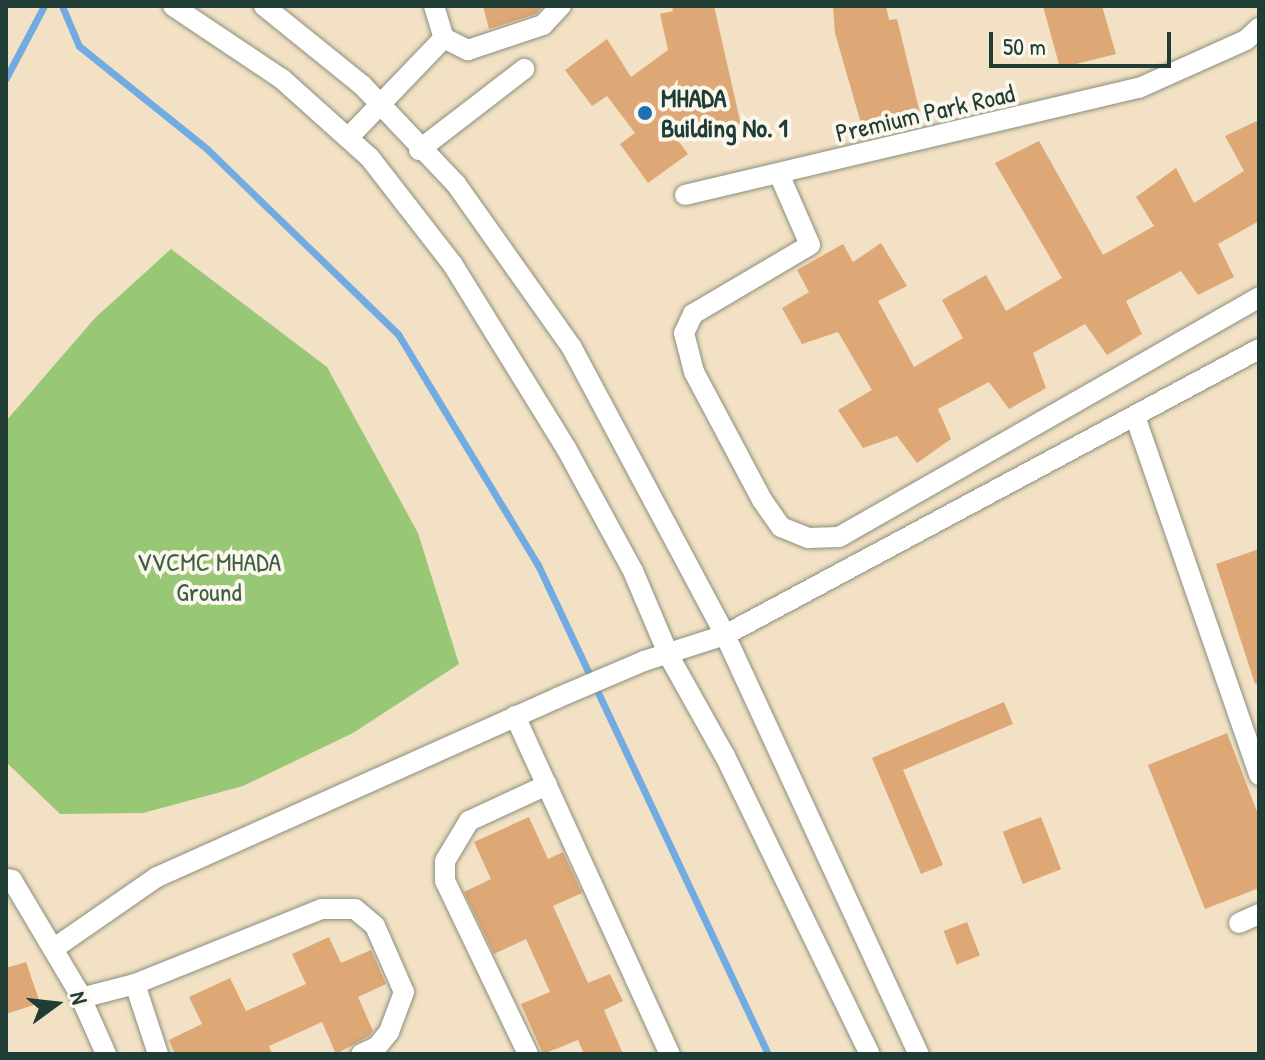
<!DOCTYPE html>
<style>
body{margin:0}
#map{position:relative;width:1265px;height:1060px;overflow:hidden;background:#f3e1c5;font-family:"Patrick Hand",sans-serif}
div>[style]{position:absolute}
.green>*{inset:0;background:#98c776}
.stream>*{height:7px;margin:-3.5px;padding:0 3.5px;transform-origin:3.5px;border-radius:3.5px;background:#72abe2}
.building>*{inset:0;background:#dda776;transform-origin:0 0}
.roads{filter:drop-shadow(0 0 2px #898f7c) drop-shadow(0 0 2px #898f7c)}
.minor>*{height:20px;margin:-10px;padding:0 10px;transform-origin:10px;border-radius:10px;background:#fff}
.dots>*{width:22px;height:22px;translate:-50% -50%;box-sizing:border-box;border:4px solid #fbf7ec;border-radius:50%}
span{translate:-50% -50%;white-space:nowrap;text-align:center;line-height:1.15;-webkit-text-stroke:8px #fbf7ec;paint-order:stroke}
.poi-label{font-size:26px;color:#1f3d34;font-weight:700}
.left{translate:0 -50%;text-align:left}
.street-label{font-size:26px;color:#1f3d34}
.park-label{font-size:26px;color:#3d6044}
.frame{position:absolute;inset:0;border:8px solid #1f3d34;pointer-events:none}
.north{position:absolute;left:16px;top:964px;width:80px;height:80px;-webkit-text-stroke:6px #fbf7ec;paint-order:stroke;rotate:75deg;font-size:22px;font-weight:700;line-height:32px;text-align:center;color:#1f3d34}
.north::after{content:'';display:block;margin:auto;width:28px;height:36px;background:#1f3d34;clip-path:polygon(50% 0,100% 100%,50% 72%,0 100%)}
.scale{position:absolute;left:989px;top:32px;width:182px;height:36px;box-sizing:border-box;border:4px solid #1f3d34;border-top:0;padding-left:10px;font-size:24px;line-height:28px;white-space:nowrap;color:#1f3d34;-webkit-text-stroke:6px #fbf7ec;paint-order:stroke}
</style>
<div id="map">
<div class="green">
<div style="clip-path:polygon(171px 249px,327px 367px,418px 533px,459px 664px,353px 733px,243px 786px,143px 813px,60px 814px,6px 762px,6px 421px,95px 318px)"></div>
</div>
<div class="stream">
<div style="left:62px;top:6px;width:43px;rotate:67deg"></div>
<div style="left:79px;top:46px;width:164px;rotate:38.8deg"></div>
<div style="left:207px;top:149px;width:266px;rotate:44.1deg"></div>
<div style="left:398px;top:334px;width:270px;rotate:58.8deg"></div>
<div style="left:538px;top:565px;width:540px;rotate:64.81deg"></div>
<div style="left:6px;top:78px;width:81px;rotate:-62.2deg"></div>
</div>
<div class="building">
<div style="clip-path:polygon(483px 6px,543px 6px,536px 14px,489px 29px)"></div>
<div style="clip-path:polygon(672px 6px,714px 6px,741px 125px,676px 138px,688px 154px,648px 183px,620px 144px,635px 133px,607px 96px,592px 106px,565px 70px,607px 39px,631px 77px,668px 50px,660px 14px,673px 11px)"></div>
<div style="clip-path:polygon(833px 6px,886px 6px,889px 20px,897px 19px,920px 113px,862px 127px,835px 33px)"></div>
<div style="clip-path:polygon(1043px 6px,1102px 6px,1116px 54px,1060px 68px)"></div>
<div style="clip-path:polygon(1259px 120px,1259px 221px,1218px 244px,1234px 277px,1198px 295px,1181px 271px,1126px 301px,1142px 334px,1107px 355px,1085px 324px,1033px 353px,1046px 388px,1009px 409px,989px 382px,938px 409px,951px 439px,917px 463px,897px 436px,863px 448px,838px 410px,872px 390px,838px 332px,802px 344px,782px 308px,809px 292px,797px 270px,843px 244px,853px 262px,881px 243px,907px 286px,878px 301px,914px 367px,963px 338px,942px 300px,986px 275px,1006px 311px,1062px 278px,995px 163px,1039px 141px,1103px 255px,1154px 226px,1136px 197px,1176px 168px,1194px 203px,1244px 171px,1225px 136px)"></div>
<div style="clip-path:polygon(1259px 549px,1259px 683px,1255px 684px,1216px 564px)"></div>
<div style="clip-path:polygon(1004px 702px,1013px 724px,903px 770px,943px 865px,921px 874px,872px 758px)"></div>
<div style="clip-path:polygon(1227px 733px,1259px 817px,1259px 888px,1205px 909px,1148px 765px)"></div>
<div style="clip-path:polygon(529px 817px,548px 859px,563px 852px,582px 893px,553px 906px,588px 983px,610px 974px,623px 1001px,604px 1010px,623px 1054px,584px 1054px,578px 1040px,543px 1054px,521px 1004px,550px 992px,526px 939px,494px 954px,464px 892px,491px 879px,474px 842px)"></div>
<div style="left:1041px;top:817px;width:56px;height:41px;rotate:69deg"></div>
<div style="left:967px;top:922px;width:36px;height:25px;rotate:69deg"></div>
<div style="clip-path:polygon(329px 937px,341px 963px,371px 950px,386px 984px,358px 997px,373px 1031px,369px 1036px,336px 1054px,322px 1022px,269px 1046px,272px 1054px,175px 1054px,169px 1040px,202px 1024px,189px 997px,230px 978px,246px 1011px,306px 984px,292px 954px)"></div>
<div style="clip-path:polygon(26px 962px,40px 1003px,6px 1014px,6px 968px)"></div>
</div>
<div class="roads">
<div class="minor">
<div style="left:173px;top:6px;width:131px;rotate:33.8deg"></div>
<div style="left:282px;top:79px;width:118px;rotate:41.9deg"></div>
<div style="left:370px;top:158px;width:135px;rotate:52.2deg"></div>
<div style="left:453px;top:265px;width:215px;rotate:58.3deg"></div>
<div style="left:566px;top:448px;width:140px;rotate:61.4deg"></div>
<div style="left:633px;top:571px;width:92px;rotate:67deg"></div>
<div style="left:669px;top:656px;width:115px;rotate:60.8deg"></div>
<div style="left:725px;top:756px;width:331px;rotate:64.1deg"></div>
<div style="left:264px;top:6px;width:126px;rotate:38.9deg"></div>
<div style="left:362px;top:85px;width:137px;rotate:46.5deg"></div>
<div style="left:456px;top:184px;width:201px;rotate:54.7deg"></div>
<div style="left:572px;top:348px;width:325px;rotate:61.9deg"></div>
<div style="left:725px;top:635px;width:462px;rotate:65.2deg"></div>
<div style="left:434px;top:6px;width:34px;rotate:73deg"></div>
<div style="left:444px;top:38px;width:27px;rotate:27deg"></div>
<div style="left:468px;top:50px;width:79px;rotate:-18.4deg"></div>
<div style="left:543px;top:25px;width:26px;rotate:-47deg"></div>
<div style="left:348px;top:138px;width:139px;rotate:-46.2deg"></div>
<div style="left:419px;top:150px;width:133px;rotate:-37.6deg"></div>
<div style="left:779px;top:174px;width:77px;rotate:66.4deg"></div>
<div style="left:810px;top:245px;width:136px;rotate:149.5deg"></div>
<div style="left:693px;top:314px;width:21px;rotate:115deg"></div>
<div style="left:684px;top:333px;width:40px;rotate:75.6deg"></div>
<div style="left:694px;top:372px;width:145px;rotate:62deg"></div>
<div style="left:762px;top:500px;width:33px;rotate:55deg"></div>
<div style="left:781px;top:527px;width:29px;rotate:22deg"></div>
<div style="left:808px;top:538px;width:31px;rotate:-2deg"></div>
<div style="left:839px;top:537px;width:484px;rotate:-29.7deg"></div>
<div style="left:685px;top:195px;width:466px;rotate:-13.3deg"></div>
<div style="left:1139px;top:88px;width:117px;rotate:-24.2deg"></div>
<div style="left:1246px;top:40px;width:18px;rotate:-43deg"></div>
<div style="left:1136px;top:419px;width:377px;rotate:70.9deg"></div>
<div style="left:515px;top:716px;width:372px;rotate:65.4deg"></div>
<div style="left:6px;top:879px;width:6px;rotate:9deg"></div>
<div style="left:12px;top:880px;width:129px;rotate:59.3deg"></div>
<div style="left:78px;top:991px;width:69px;rotate:66deg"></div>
<div style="left:1239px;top:923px;width:22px;rotate:-24deg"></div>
<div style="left:53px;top:949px;width:126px;rotate:-34.7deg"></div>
<div style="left:157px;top:877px;width:438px;rotate:-24.1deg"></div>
<div style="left:557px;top:698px;width:95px;rotate:-23deg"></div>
<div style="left:644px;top:661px;width:85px;rotate:-17.8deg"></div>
<div style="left:725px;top:635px;width:606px;rotate:-28.17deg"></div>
<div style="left:81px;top:998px;width:56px;rotate:-14.5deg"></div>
<div style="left:158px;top:1054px;width:74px;rotate:-108.2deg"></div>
<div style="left:135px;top:984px;width:201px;rotate:-21.9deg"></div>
<div style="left:322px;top:909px;width:33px"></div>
<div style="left:355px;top:909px;width:26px;rotate:40deg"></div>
<div style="left:375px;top:926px;width:72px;rotate:66.3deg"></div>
<div style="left:404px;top:992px;width:43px;rotate:110.6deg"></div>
<div style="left:389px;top:1032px;width:19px;rotate:129deg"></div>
<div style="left:377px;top:1047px;width:17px;rotate:156deg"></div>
<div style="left:528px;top:1054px;width:192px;rotate:-115.6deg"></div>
<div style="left:445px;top:881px;width:20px;rotate:-90deg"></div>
<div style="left:445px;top:861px;width:47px;rotate:-59deg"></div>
<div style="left:469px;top:821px;width:86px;rotate:-24.8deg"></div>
</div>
</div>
<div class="dots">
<div style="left:645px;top:113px;background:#1f6fb2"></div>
</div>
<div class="poi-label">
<span class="left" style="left:661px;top:113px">MHADA<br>Building No. 1</span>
</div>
<div class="street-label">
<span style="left:925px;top:113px;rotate:-13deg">Premium Park Road</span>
</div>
<div class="park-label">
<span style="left:209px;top:577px">VVCMC MHADA<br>Ground</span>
</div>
<div class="frame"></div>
<div class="north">N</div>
<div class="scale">50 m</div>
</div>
